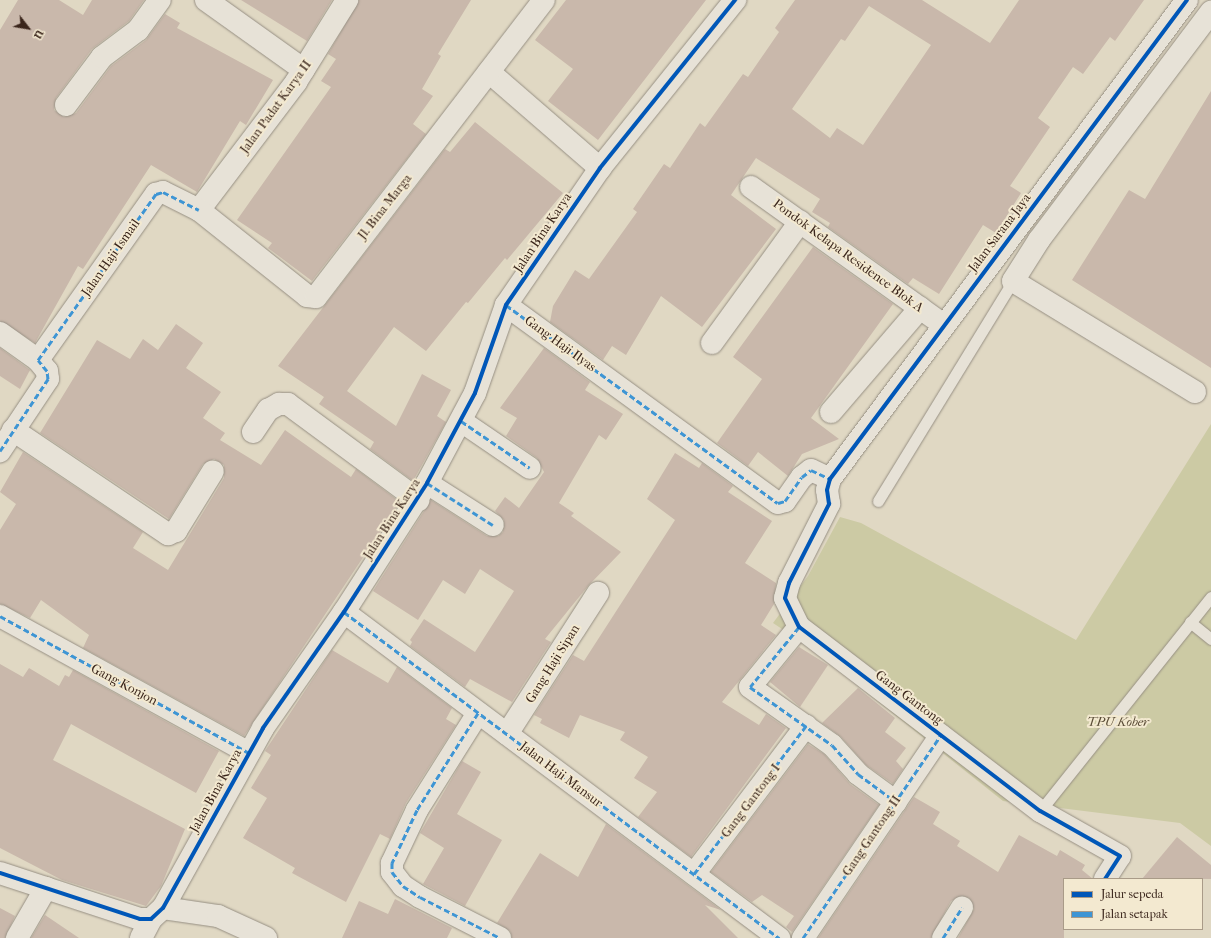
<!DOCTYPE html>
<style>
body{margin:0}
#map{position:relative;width:1211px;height:938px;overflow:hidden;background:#e0d8c3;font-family:"IM FELL French Canon",serif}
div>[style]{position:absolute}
.green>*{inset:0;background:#cccaa4}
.building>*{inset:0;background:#c9b8ab}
.roads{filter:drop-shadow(0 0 1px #968f83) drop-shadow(0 0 1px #968f83)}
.service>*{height:11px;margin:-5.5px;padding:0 5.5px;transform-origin:5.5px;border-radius:5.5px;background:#e7e2d7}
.minor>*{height:22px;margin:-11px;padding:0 11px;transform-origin:11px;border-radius:11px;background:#e7e2d7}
.quiet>*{height:3px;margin-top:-1.5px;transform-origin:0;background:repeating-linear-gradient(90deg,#3e95d4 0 6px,transparent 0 9px)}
.cycleway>*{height:4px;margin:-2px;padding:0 2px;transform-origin:2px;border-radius:2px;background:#0057b8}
span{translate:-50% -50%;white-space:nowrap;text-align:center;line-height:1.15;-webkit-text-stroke:4px #f3e9d0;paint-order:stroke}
.street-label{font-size:13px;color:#3a251b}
.park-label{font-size:13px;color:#5a4c37;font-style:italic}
.legend{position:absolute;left:1063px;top:878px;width:140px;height:52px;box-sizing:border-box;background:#f3e9d0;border:1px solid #a99b88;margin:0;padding:5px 7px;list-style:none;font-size:12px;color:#3a251b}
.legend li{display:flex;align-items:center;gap:8px;height:20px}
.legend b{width:20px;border:1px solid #a99b88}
.north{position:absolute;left:8px;top:8px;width:40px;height:40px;-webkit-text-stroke:3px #f3e9d0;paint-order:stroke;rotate:121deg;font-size:11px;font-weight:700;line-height:16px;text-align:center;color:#3a251b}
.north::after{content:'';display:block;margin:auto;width:14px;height:18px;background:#3a251b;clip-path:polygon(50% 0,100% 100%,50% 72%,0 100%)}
</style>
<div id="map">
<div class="green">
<div style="clip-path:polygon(1211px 424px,1211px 846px,1180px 823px,1003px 801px,812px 649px,773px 623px,808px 576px,840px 517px,861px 523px,1076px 640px)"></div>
</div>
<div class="building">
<div style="clip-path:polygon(18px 0,59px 0,83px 15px,92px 0,144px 0,129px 21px,92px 49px,56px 98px,54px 110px,64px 117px,76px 113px,111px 66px,146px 40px,165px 14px,180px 23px,177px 28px,273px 80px,246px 125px,240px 121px,197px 192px,151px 165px,83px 269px,78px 266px,35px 343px,0 321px,0 30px)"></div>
<div style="clip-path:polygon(241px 0,332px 0,307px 41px)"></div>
<div style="clip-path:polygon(359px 0,471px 0,438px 54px,441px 56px,422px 89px,433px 96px,413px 124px,426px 134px,312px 281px,268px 248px,272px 243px,237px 220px,331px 87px,321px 81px,336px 59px,328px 54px)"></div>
<div style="clip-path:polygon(566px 0,706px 0,598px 140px,548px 101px,573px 69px,535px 40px)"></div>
<div style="clip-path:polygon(evenodd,795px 0,922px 0,990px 43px,1019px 0,1144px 0,1115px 41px,1110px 37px,1083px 74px,1073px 67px,1038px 118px,1050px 127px,1010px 186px,1021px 193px,996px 233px,983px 225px,939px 294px,913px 278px,908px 284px,828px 227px,830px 223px,812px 212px,820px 199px,756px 158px,731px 195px,776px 229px,702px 327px,661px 296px,626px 355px,612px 346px,603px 360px,550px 322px,553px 306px,575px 270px,589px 279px,637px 212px,633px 209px,664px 164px,670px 168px,700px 123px,705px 127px,743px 74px,748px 77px,779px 32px,775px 28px,795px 0,869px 6px,931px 45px,863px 145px,837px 128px,830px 138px,792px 109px,841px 39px,845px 41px,869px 6px)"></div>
<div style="clip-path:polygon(1211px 91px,1211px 368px,1072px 280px,1129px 190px,1145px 199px)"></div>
<div style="clip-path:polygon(475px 122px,563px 193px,507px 260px,505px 258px,468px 303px,466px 302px,426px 351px,394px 327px,347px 391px,396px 426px,422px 374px,451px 390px,437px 416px,446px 422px,413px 481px,370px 449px,374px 442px,319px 404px,324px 397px,278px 366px,445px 149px,450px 152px)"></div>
<div style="clip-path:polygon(813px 247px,893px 304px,811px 418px,839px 439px,802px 454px,788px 476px,758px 452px,748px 466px,717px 443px,762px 379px,733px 357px)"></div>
<div style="clip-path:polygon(176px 324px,203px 343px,186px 368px,221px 392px,203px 418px,225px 433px,220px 440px,261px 465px,285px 430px,351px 477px,356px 469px,400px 502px,244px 736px,83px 648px,89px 635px,41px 600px,30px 618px,0 604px,0 530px,16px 504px,0 492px,23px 452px,143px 532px,133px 548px,168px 570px,224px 478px,224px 465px,214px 459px,203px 464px,169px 519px,40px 433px,97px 340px,130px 359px,143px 339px,158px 350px)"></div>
<div style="clip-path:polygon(0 348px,30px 370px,20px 389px,0 376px)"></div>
<div style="clip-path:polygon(544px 348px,590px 382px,585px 390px,623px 414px,606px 440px,599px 435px,559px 503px,574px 513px,571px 516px,621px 552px,588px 586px,545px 639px,551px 642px,512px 702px,470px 679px,465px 687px,410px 646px,412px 642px,410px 640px,424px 619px,475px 652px,514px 591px,480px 569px,465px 594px,443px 580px,418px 620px,373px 591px,431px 500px,487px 536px,498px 536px,503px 532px,504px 520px,495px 511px,505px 497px,519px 508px,544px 472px,537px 458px,506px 436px,517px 418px,500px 408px)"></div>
<div style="clip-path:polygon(675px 453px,699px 468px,702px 463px,733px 486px,728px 492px,772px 521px,745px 563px,776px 583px,774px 604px,761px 625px,776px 635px,722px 702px,759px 725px,766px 714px,786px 728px,691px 857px,638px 817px,657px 792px,634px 778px,648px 757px,620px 740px,625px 732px,580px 715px,569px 738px,540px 723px,542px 719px,534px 715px,573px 655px,584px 661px,675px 520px,647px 499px)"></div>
<div style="clip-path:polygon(799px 647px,828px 665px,800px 707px,770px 682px)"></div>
<div style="clip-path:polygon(332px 650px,388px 683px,397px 667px,452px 708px,446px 719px,456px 725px,406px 803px,390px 839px,380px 834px,346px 902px,292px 873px,295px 868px,243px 838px,267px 798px,251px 788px,271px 755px,265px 751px)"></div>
<div style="clip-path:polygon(0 664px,23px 677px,29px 668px,59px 686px,65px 675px,69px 677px,73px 670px,219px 751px,196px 793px,71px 724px,53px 760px,185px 829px,161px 886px,146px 906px,62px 880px,0 848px)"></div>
<div style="clip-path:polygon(858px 688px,895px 718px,885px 732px,906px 748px,896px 761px,903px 769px,893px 784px,866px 765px,841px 737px,822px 723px)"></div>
<div style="clip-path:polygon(808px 744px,824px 754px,850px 784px,879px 805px,792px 932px,786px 927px,794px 916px,762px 895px,752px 902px,711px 872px)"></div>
<div style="clip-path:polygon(462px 761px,481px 772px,457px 814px,502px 840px,465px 906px,423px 884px,444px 848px,420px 833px)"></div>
<div style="clip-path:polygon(914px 797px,940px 812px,933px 824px,960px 841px,957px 846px,998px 872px,1019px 835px,1057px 856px,1060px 850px,1085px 865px,1082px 870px,1093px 879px,1064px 879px,1064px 938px,958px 938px,974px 909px,969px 898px,962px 896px,951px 901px,931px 938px,818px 938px)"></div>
<div style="clip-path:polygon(606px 824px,721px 910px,705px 905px,738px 938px,512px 938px,510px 931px,497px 923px,540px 853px,578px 877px)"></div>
<div style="clip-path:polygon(1177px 837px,1211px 865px,1211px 879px,1142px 879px)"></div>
<div style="clip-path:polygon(395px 899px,452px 928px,447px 938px,342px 938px,359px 901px,388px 914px)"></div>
<div style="clip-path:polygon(0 908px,15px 916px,5px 938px,0 938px)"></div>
<div style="clip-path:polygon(45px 915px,79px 938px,31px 938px)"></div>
</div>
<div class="roads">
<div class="service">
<div style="left:878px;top:501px;width:258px;rotate:-58.5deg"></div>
<div style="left:1190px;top:622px;width:27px;rotate:39deg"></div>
<div style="left:1040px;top:811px;width:274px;rotate:-51.4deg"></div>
</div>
<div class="minor">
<div style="left:206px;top:0;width:120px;rotate:35.5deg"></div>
<div style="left:489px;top:72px;width:147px;rotate:40.9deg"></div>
<div style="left:66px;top:105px;width:60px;rotate:-53.1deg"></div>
<div style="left:102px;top:57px;width:45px;rotate:-36.9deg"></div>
<div style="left:138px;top:30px;width:37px;rotate:-54deg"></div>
<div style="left:751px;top:187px;width:237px;rotate:35.6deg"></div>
<div style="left:199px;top:210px;width:161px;rotate:-52.8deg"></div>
<div style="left:296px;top:82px;width:97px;rotate:-58.1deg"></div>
<div style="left:506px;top:305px;width:336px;rotate:36.1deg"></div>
<div style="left:778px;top:503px;width:7px;rotate:-16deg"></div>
<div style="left:785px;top:501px;width:29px;rotate:-55deg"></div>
<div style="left:802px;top:477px;width:11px;rotate:-38deg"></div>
<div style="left:811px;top:470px;width:21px;rotate:25deg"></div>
<div style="left:0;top:333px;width:47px;rotate:35.4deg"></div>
<div style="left:38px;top:360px;width:14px;rotate:51deg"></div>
<div style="left:47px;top:371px;width:8px;rotate:83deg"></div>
<div style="left:48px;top:379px;width:87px;rotate:123.7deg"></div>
<div style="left:712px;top:343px;width:150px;rotate:-54deg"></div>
<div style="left:38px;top:360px;width:204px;rotate:-54.6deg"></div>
<div style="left:156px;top:194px;width:7px;rotate:-16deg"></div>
<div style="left:163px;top:192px;width:40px;rotate:26.6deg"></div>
<div style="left:199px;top:210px;width:138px;rotate:38.5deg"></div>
<div style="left:307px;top:296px;width:9px;rotate:6deg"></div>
<div style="left:316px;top:297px;width:374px;rotate:-52.5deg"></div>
<div style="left:1195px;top:392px;width:213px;rotate:-148.6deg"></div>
<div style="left:1013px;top:281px;width:49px;rotate:-57.6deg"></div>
<div style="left:1039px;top:240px;width:286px;rotate:-53deg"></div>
<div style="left:831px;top:412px;width:137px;rotate:-49.4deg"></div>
<div style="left:461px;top:421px;width:83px;rotate:34.3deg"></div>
<div style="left:13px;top:430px;width:187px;rotate:33.9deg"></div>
<div style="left:168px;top:534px;width:9px;rotate:-21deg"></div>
<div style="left:176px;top:531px;width:70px;rotate:-58.3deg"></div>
<div style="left:253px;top:432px;width:27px;rotate:-56deg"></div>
<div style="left:268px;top:410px;width:13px;rotate:-29deg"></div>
<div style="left:279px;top:404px;width:9px"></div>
<div style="left:288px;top:404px;width:162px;rotate:36.4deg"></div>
<div style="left:427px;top:483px;width:78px;rotate:32.5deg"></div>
<div style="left:344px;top:612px;width:544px;rotate:36.85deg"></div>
<div style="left:0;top:616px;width:284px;rotate:28.8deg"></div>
<div style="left:799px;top:627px;width:77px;rotate:129.2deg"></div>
<div style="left:750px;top:687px;width:100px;rotate:35.3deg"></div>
<div style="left:832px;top:745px;width:39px;rotate:48deg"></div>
<div style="left:858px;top:774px;width:47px;rotate:36.4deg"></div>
<div style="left:478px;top:713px;width:115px;rotate:122.2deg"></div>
<div style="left:417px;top:810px;width:59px;rotate:115.3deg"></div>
<div style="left:392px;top:863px;width:9px;rotate:90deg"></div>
<div style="left:392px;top:872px;width:18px;rotate:52deg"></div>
<div style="left:403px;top:886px;width:20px;rotate:33deg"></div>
<div style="left:420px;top:897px;width:90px;rotate:27.1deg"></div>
<div style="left:507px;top:734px;width:168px;rotate:-57.2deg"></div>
<div style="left:0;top:873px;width:147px;rotate:18.2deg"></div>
<div style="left:140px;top:919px;width:11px"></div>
<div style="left:151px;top:919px;width:16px;rotate:-43deg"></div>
<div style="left:163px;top:908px;width:206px;rotate:-60.9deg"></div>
<div style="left:263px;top:728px;width:141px;rotate:-55.1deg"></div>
<div style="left:344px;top:612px;width:153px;rotate:-57.2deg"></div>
<div style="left:427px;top:483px;width:102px;rotate:-61.9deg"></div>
<div style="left:475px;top:393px;width:93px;rotate:-70.6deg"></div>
<div style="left:506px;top:305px;width:166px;rotate:-55.5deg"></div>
<div style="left:600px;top:168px;width:216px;rotate:-51.2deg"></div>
<div style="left:694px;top:874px;width:186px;rotate:-52.9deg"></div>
<div style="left:1105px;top:879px;width:27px;rotate:-57deg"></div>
<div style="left:1120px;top:856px;width:92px;rotate:-150.6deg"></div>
<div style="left:1040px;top:811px;width:303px;rotate:-142.6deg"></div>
<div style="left:799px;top:627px;width:32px;rotate:-116deg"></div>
<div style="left:785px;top:598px;width:16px;rotate:-75deg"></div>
<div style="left:789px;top:583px;width:89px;rotate:-63.1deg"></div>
<div style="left:829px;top:504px;width:14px;rotate:-98deg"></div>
<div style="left:827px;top:490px;width:11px;rotate:-75deg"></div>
<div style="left:830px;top:479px;width:597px;rotate:-53.3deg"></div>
<div style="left:163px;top:908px;width:56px;rotate:8.3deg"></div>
<div style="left:218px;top:916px;width:53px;rotate:24.6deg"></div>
<div style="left:17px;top:938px;width:58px;rotate:-59.9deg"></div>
<div style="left:141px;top:938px;width:21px;rotate:-62deg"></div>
<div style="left:803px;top:938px;width:245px;rotate:-55.8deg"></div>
<div style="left:943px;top:938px;width:36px;rotate:-58deg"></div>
</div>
</div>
<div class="quiet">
<div style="left:506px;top:305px;width:336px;rotate:36.1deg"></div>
<div style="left:778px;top:503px;width:7px;rotate:-16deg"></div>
<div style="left:785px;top:501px;width:29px;rotate:-55deg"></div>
<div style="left:802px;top:477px;width:11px;rotate:-38deg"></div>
<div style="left:811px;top:470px;width:21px;rotate:25deg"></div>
<div style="left:830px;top:479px;width:2px;rotate:117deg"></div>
<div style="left:461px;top:421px;width:83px;rotate:34.3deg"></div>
<div style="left:0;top:451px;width:87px;rotate:-56.3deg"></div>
<div style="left:48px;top:379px;width:8px;rotate:-97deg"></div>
<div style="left:47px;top:371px;width:14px;rotate:-129deg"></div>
<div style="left:38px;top:360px;width:204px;rotate:-54.6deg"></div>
<div style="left:156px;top:194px;width:7px;rotate:-16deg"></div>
<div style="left:163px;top:192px;width:40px;rotate:26.6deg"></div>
<div style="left:427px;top:483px;width:78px;rotate:32.5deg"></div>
<div style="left:344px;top:612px;width:544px;rotate:36.85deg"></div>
<div style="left:0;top:616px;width:284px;rotate:28.8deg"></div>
<div style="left:799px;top:627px;width:77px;rotate:129.2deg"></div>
<div style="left:750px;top:687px;width:100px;rotate:35.3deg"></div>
<div style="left:832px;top:745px;width:39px;rotate:48deg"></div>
<div style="left:858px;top:774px;width:47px;rotate:36.4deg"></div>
<div style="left:478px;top:713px;width:115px;rotate:122.2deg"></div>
<div style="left:417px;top:810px;width:59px;rotate:115.3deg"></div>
<div style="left:392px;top:863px;width:9px;rotate:90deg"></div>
<div style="left:392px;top:872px;width:18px;rotate:52deg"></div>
<div style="left:403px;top:886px;width:20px;rotate:33deg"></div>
<div style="left:420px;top:897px;width:90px;rotate:27.1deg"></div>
<div style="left:694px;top:874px;width:186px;rotate:-52.9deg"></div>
<div style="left:803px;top:938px;width:245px;rotate:-55.8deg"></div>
<div style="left:943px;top:938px;width:36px;rotate:-58deg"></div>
</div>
<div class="cycleway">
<div style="left:0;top:873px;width:147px;rotate:18.2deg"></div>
<div style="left:140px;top:919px;width:11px"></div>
<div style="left:151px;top:919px;width:16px;rotate:-43deg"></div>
<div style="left:163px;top:908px;width:206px;rotate:-60.9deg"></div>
<div style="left:263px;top:728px;width:141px;rotate:-55.1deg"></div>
<div style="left:344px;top:612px;width:153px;rotate:-57.2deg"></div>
<div style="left:427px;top:483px;width:102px;rotate:-61.9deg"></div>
<div style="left:475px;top:393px;width:93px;rotate:-70.6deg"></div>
<div style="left:506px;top:305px;width:166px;rotate:-55.5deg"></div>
<div style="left:600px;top:168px;width:216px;rotate:-51.2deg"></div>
<div style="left:1105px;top:879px;width:27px;rotate:-57deg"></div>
<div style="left:1120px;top:856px;width:92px;rotate:-150.6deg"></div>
<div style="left:1040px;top:811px;width:303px;rotate:-142.6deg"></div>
<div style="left:799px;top:627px;width:32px;rotate:-116deg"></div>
<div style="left:785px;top:598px;width:16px;rotate:-75deg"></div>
<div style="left:789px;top:583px;width:89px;rotate:-63.1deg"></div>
<div style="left:829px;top:504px;width:14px;rotate:-98deg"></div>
<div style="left:827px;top:490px;width:11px;rotate:-75deg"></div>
<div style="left:830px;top:479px;width:597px;rotate:-53.3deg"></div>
</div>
<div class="street-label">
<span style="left:276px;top:107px;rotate:-54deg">Jalan Padat Karya II</span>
<span style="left:385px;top:207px;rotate:-52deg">Jl. Bina Marga</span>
<span style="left:543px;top:233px;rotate:-56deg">Jalan Bina Karya</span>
<span style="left:1000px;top:233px;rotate:-53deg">Jalan Sarana Jaya</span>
<span style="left:848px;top:256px;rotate:36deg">Pondok Kelapa Residence Blok A</span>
<span style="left:111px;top:258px;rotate:-55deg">Jalan Haji Ismail</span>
<span style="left:560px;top:344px;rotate:36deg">Gang Haji Ilyas</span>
<span style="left:392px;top:519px;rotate:-57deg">Jalan Bina Karya</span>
<span style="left:553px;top:664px;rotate:-58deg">Gang Haji Sipan</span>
<span style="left:124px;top:685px;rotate:28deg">Gang Konjon</span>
<span style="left:909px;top:698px;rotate:37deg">Gang Gantong</span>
<span style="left:561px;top:775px;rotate:37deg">Jalan Haji Mansur</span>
<span style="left:216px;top:791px;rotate:-61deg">Jalan Bina Karya</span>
<span style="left:751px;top:801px;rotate:-53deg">Gang Gantong I</span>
<span style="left:872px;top:836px;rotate:-56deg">Gang Gantong II</span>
</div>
<div class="park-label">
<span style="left:1118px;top:722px">TPU Kober</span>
</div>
<ul class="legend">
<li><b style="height:5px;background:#0057b8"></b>Jalur sepeda</li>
<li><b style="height:5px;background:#3e95d4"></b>Jalan setapak</li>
</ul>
<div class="north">U</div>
</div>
